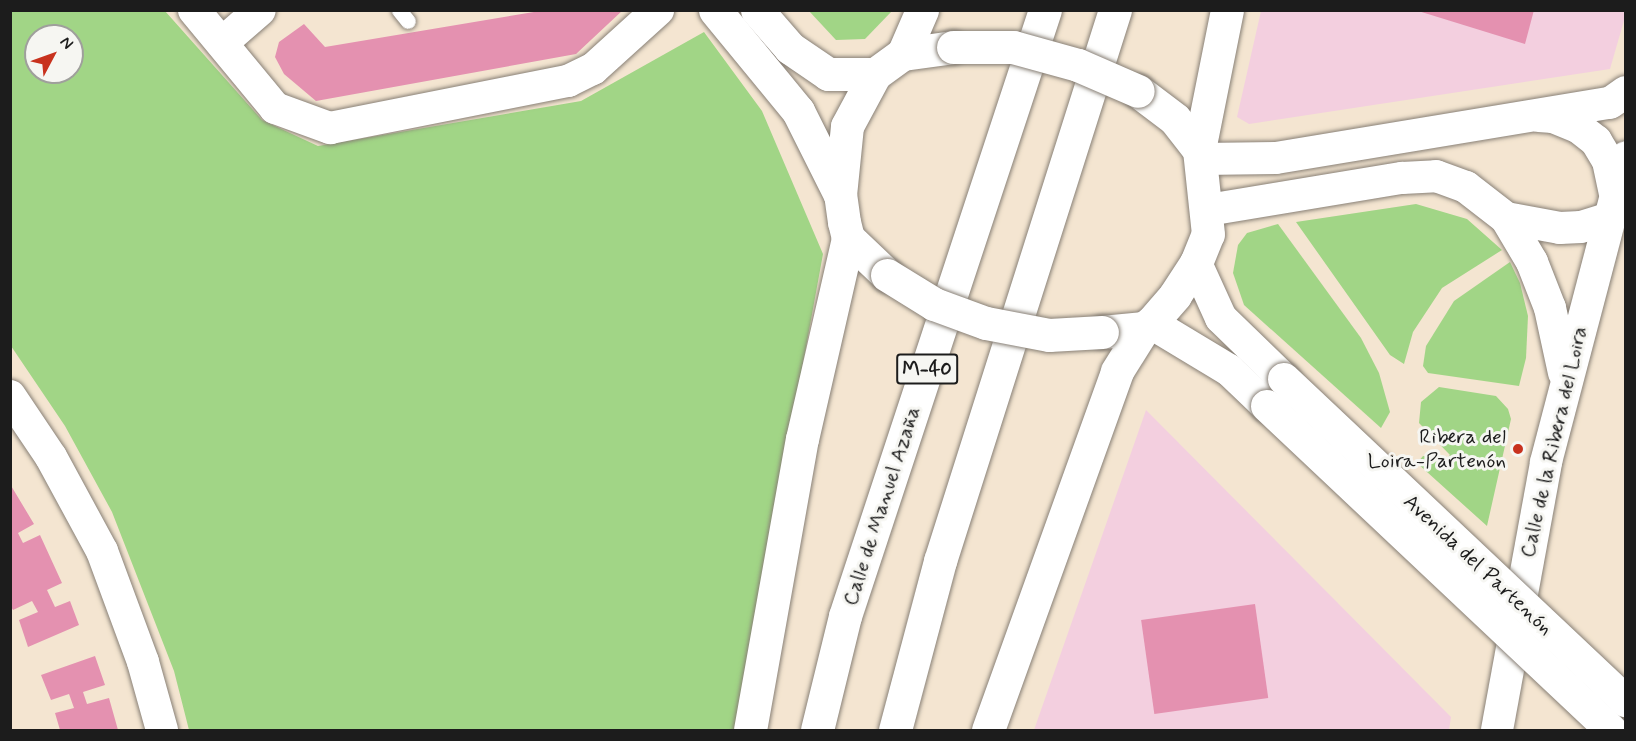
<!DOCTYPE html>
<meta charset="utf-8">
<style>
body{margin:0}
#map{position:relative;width:1636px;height:741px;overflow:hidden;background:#f4e5d1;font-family:Mynerve,sans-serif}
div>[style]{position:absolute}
.built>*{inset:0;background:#f3cfdf}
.green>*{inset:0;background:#a1d586}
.building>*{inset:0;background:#e491b0;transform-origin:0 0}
.roads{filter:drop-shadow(0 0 2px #888076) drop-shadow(0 0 2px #888076)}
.lane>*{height:15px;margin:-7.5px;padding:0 7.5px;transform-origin:7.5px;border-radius:7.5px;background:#fff}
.street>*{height:32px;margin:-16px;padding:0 16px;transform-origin:16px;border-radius:16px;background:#fff}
.secondary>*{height:33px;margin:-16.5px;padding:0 16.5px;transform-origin:16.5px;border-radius:16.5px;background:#fff}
.highway>*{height:33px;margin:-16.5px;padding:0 16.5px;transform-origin:16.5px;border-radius:16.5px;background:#fff}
.rail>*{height:7px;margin-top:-3.5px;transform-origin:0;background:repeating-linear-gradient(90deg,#f6f6f2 0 14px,#1c1c1c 0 28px);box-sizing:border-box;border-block:2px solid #1c1c1c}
.bridges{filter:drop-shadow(0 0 2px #888076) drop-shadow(0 0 2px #888076)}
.street-bridge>*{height:32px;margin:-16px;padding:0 16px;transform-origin:16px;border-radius:16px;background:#fff}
.secondary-bridge>*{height:33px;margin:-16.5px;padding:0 16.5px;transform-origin:16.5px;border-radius:16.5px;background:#fff}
.dots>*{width:16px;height:16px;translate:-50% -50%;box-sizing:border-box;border:3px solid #f6f6f2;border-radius:50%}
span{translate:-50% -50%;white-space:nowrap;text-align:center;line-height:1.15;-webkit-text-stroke:6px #f6f6f2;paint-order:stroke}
.shield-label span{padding:2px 4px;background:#f6f6f2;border:2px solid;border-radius:4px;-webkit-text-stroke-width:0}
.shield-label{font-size:20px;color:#1c1c1c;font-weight:700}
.poi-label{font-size:21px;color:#1c1c1c}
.right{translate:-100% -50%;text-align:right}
.street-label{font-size:21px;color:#1c1c1c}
.frame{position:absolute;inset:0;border:12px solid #1c1c1c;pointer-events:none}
.north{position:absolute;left:24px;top:24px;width:60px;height:60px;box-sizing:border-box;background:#f6f6f2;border:2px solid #9f9f9c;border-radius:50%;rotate:49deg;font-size:16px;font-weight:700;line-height:24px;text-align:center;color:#1c1c1c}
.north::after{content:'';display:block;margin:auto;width:21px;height:27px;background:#c8321e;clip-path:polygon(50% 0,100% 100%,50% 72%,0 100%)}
</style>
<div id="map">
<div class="built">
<div style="clip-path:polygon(1261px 11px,1625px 11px,1625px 17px,1610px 69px,1249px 124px,1237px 117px)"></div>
<div style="clip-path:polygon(1146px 410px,1451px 717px,1449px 730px,1034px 730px)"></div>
</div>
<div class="green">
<div style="clip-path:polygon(evenodd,11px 11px,165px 11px,262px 120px,318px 146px,581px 101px,704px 32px,762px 111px,823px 254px,736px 730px,189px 730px,174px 671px,112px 512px,65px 426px,11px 346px,11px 11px,36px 36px,72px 36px,72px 72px,36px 72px,36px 36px)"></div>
<div style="clip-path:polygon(809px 11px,892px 11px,865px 39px,836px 40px)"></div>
<div style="clip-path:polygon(1416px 204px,1467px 219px,1502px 250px,1442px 288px,1413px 332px,1404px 364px,1390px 355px,1296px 222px)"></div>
<div style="clip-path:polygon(1278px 224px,1361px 338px,1379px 373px,1390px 412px,1381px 428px,1244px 305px,1233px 273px,1238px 245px,1247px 233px)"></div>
<div style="clip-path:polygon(1510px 262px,1520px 283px,1528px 316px,1526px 358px,1519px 386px,1428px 373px,1423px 366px,1426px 346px,1454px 301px)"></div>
<div style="clip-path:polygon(1439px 387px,1496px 396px,1508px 409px,1511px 419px,1487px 526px,1417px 463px,1423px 456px,1446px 459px,1450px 455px,1419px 423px,1421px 402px)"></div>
</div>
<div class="building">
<div style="clip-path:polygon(546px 10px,623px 10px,576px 54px,316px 101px,284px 74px,275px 57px,279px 42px,304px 24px,325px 47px)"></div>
<div style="clip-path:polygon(1415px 10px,1534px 10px,1525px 44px)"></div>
<div style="clip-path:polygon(10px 484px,34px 524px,18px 533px,23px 543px,40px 535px,62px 583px,47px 590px,55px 607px,70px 601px,79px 625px,28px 647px,19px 620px,38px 612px,32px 601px,13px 610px,10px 605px)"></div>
<div style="left:1255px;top:604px;width:95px;height:115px;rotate:82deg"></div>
<div style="clip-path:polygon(95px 656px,105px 685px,83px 692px,87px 704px,109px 698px,118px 730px,60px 730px,55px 713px,74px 708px,69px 694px,51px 700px,41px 675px)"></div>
</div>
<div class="roads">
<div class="lane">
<div style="left:399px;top:10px;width:14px;rotate:51deg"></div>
</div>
<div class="street">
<div style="left:194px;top:10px;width:127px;rotate:50.4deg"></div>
<div style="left:275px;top:108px;width:59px;rotate:20deg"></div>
<div style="left:330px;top:128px;width:243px;rotate:-11.2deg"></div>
<div style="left:568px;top:81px;width:28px;rotate:-26deg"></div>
<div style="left:593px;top:69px;width:88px;rotate:-42.2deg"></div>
<div style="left:222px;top:43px;width:50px;rotate:-41deg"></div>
<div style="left:1539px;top:116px;width:14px;rotate:4deg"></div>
<div style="left:1553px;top:117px;width:27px;rotate:22deg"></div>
<div style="left:1578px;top:127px;width:23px;rotate:38deg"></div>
<div style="left:1596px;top:141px;width:23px;rotate:59deg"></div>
<div style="left:1608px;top:161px;width:35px;rotate:78deg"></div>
<div style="left:1202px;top:159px;width:74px;rotate:-0.8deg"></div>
<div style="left:1276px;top:158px;width:338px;rotate:-9.4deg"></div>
<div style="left:1610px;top:103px;width:19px;rotate:-35deg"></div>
<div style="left:1208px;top:210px;width:197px;rotate:-9.4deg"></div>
<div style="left:1402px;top:178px;width:34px;rotate:-3deg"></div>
<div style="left:1436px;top:176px;width:32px;rotate:20deg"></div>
<div style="left:1466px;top:187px;width:51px;rotate:37.8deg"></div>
<div style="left:1506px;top:218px;width:51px;rotate:59.4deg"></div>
<div style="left:1532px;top:262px;width:49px;rotate:68.6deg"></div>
<div style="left:1550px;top:308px;width:66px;rotate:77.8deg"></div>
<div style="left:1506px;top:218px;width:55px;rotate:10.5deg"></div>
<div style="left:1560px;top:228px;width:21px;rotate:-3deg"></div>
<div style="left:1581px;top:227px;width:27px;rotate:-17deg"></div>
<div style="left:1196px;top:263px;width:60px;rotate:65.6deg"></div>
<div style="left:1221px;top:318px;width:88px;rotate:44.1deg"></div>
<div style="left:1151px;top:323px;width:91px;rotate:31.1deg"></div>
<div style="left:1229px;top:370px;width:52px;rotate:43.5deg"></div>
<div style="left:10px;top:396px;width:73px;rotate:56.1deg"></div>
<div style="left:51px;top:457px;width:107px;rotate:61.5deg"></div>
<div style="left:102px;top:551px;width:118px;rotate:69.7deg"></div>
<div style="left:143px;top:662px;width:71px;rotate:74.4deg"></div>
<div style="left:1497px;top:730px;width:272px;rotate:-79.6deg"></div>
<div style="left:1546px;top:462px;width:315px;rotate:-75.3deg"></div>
</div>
<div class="secondary">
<div style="left:715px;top:10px;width:131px;rotate:50.6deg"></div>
<div style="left:798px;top:111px;width:94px;rotate:63.4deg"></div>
<div style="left:757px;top:10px;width:50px;rotate:49deg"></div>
<div style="left:790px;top:48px;width:46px;rotate:34.4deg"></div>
<div style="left:828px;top:74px;width:47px"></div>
<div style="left:887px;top:275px;width:54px;rotate:-136.5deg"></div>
<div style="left:848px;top:238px;width:16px;rotate:-104deg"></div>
<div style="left:844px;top:222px;width:27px;rotate:-98deg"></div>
<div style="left:840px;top:195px;width:69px;rotate:-84.2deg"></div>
<div style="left:847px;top:126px;width:59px;rotate:-61.7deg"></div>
<div style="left:875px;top:74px;width:34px;rotate:-36deg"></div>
<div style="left:903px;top:54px;width:50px;rotate:-8deg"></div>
<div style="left:1102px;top:332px;width:42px;rotate:-5.4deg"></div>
<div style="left:1144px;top:328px;width:9px;rotate:-36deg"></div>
<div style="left:1151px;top:323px;width:37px;rotate:-49deg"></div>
<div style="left:1175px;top:295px;width:38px;rotate:-57deg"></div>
<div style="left:1196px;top:263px;width:31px;rotate:-68deg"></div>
<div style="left:1208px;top:234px;width:84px;rotate:-96.1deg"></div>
<div style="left:1199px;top:150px;width:39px;rotate:-128deg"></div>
<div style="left:1175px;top:119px;width:46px;rotate:-142.9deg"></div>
</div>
<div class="highway">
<div style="left:903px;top:54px;width:48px;rotate:-66.6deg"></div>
<div style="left:1199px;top:150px;width:143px;rotate:-78.7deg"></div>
<div style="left:750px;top:730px;width:296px;rotate:-79.9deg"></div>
<div style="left:802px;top:439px;width:206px;rotate:-77.1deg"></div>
<div style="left:817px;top:730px;width:117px;rotate:-76.2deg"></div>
<div style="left:845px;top:616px;width:638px;rotate:-71.74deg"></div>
<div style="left:895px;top:730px;width:175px;rotate:-75.1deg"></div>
<div style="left:940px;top:561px;width:578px;rotate:-72.38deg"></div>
<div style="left:988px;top:730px;width:381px;rotate:-70.2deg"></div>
<div style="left:1117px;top:371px;width:51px;rotate:-57.9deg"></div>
</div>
</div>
<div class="rail">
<div style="left:1618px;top:730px;width:49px;rotate:-80.5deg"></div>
</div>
<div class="bridges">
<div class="street-bridge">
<div style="left:1284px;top:379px;width:470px;rotate:43.3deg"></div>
<div style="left:1267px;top:406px;width:473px;rotate:43.3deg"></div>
</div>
<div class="secondary-bridge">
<div style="left:953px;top:47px;width:60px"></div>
<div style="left:1013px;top:47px;width:67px;rotate:15.5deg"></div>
<div style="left:1078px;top:65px;width:65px;rotate:23.4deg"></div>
<div style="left:887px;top:275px;width:55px;rotate:31.7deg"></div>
<div style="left:934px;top:304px;width:55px;rotate:20.1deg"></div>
<div style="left:986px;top:323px;width:64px;rotate:10.8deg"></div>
<div style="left:1049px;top:335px;width:53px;rotate:-3.2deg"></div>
</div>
</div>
<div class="dots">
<div style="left:1518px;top:449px;background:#c8321e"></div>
</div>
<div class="shield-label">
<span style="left:927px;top:369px">M-40</span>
</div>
<div class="poi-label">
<span class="right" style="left:1506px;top:449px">Ribera del<br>Loira-Partenón</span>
</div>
<div class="street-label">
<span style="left:1554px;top:442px;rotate:-77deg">Calle de la Ribera del Loira</span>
<span style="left:882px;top:506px;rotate:-72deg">Calle de Manuel Azaña</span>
<span style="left:1478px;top:565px;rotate:43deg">Avenida del Partenón</span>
</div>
<div class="frame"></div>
<div class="north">N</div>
</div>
